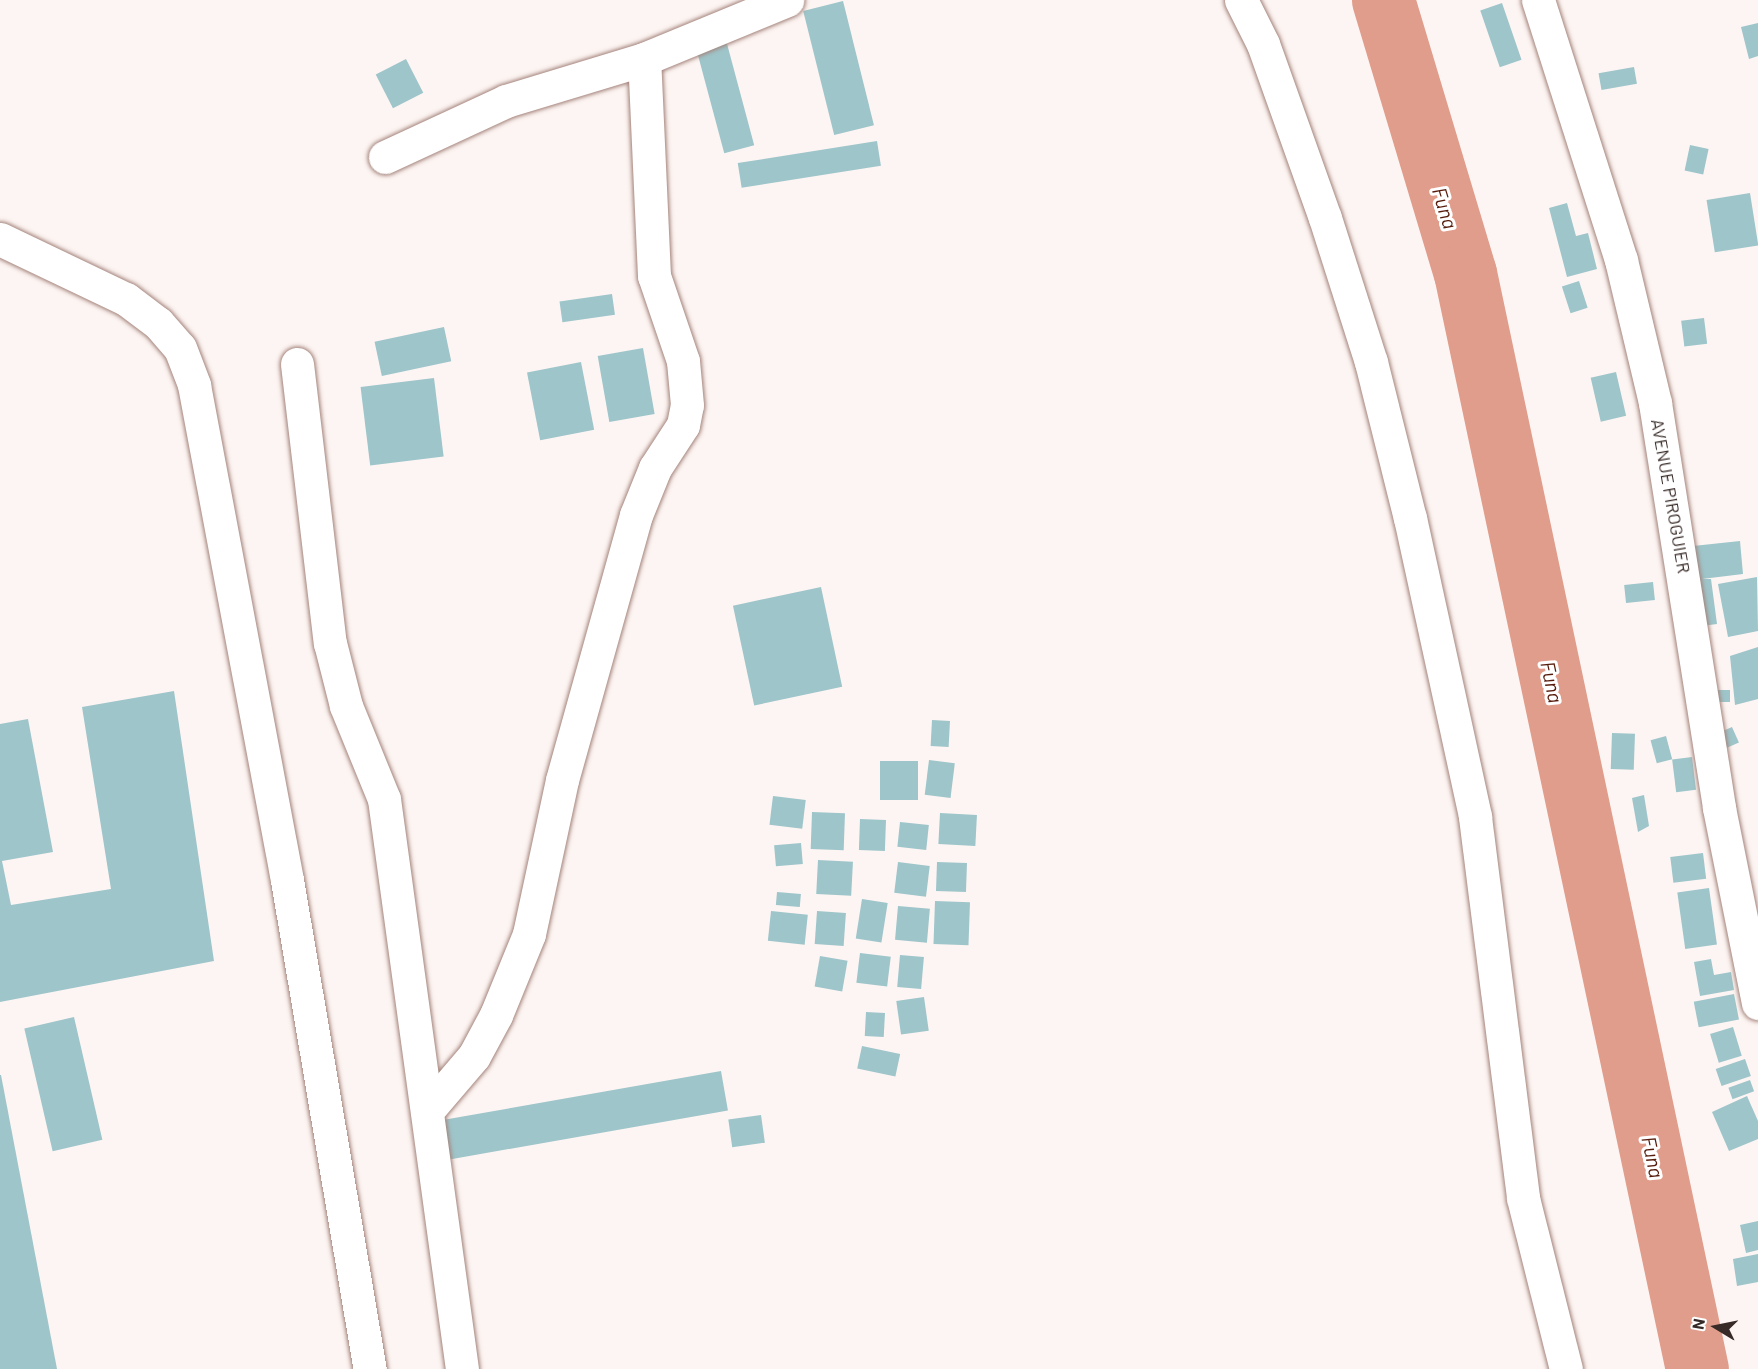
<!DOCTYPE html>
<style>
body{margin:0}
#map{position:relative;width:1758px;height:1369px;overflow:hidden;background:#fdf5f3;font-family:Barlow,sans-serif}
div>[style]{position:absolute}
.river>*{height:63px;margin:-31.5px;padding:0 31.5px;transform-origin:31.5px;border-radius:31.5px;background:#e09d8b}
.building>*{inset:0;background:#9ec5ca;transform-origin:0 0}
.roads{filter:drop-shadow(0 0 2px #a4837b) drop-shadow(0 0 2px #a4837b)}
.minor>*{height:33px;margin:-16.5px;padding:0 16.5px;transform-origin:16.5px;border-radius:16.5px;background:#fff}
span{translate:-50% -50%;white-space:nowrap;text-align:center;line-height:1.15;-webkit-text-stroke:6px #fff;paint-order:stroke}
.street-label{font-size:18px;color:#372a27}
.water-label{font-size:20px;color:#561b0b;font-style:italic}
.north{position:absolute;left:1686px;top:1297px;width:60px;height:60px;-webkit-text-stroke:4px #fff;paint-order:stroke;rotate:280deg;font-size:16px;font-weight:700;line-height:24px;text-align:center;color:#372a27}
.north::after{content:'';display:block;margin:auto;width:21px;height:27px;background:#372a27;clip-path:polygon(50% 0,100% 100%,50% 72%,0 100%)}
</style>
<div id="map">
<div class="river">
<div style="left:1383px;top:0;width:285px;rotate:73.3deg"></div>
<div style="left:1465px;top:273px;width:1120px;rotate:78.05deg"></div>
</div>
<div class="building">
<div style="left:843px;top:1px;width:128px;height:41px;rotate:76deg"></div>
<div style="left:1502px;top:3px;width:60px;height:23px;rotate:71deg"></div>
<div style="clip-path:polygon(1758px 23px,1758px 56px,1749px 59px,1741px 27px)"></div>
<div style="left:726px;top:40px;width:109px;height:31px;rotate:75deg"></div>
<div style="left:406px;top:59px;width:38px;height:34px;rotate:63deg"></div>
<div style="left:1634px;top:67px;width:17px;height:36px;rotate:80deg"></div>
<div style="left:877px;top:141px;width:25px;height:141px;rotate:81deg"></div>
<div style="left:1690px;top:145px;width:19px;height:26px;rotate:12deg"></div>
<div style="left:1750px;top:193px;width:53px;height:44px;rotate:81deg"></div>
<div style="clip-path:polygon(1567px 203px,1576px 236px,1588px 233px,1597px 269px,1567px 277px,1549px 208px)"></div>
<div style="left:1579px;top:281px;width:28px;height:18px;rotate:72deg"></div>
<div style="left:612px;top:294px;width:21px;height:53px;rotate:82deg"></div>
<div style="left:1704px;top:318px;width:26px;height:23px;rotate:83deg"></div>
<div style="left:444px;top:327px;width:35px;height:71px;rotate:78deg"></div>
<div style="left:643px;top:348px;width:67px;height:46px;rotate:80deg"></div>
<div style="left:581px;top:362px;width:69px;height:55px;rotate:79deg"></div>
<div style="left:1616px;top:372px;width:45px;height:26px;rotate:77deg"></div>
<div style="left:434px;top:378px;width:79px;height:74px;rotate:83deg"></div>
<div style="clip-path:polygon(1740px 541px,1743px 574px,1702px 579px,1711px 579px,1717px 624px,1702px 626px,1693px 546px)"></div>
<div style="clip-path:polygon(1757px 577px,1758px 631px,1728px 637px,1718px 584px)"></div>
<div style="left:1653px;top:582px;width:18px;height:29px;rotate:84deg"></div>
<div style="left:821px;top:587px;width:102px;height:90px;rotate:78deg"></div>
<div style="clip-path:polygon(1758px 647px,1758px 699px,1735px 705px,1730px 656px)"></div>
<div style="left:1730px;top:690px;width:12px;height:19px;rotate:90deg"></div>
<div style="clip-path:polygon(174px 691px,214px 961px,0 1002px,0 724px,28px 719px,53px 852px,2px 861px,11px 905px,111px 889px,82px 707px)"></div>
<div style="left:932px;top:720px;width:18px;height:26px;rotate:3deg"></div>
<div style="left:1732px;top:727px;width:17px;height:13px;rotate:66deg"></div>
<div style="left:1612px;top:733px;width:23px;height:36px;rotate:2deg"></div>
<div style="left:1666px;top:736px;width:24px;height:16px;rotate:75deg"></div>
<div style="left:1692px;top:757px;width:33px;height:20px;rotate:83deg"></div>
<div style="left:929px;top:760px;width:26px;height:35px;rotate:7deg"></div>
<div style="left:880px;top:761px;width:38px;height:39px"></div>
<div style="clip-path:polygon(1644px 795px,1649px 826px,1638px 832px,1632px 798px)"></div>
<div style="left:773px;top:796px;width:33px;height:29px;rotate:7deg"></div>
<div style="left:812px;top:812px;width:33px;height:37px;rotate:2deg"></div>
<div style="left:940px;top:813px;width:37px;height:31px;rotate:3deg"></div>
<div style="left:860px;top:819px;width:26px;height:31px;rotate:2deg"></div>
<div style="left:900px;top:822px;width:29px;height:25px;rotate:6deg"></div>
<div style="left:801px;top:843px;width:21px;height:27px;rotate:85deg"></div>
<div style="left:1703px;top:853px;width:26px;height:33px;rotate:83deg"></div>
<div style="left:818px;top:860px;width:35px;height:34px;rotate:3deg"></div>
<div style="left:898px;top:862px;width:32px;height:31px;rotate:7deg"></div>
<div style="left:937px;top:862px;width:30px;height:29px;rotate:2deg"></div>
<div style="left:1709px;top:888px;width:57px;height:32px;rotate:82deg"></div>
<div style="left:777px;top:892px;width:24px;height:13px;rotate:5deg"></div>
<div style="left:862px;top:899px;width:26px;height:40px;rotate:9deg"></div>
<div style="left:935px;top:901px;width:35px;height:43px;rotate:2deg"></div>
<div style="left:898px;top:906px;width:32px;height:34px;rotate:5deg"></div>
<div style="left:771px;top:911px;width:37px;height:30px;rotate:6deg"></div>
<div style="left:817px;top:911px;width:29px;height:33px;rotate:4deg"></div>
<div style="left:860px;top:953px;width:31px;height:30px;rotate:7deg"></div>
<div style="left:900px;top:955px;width:24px;height:32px;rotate:5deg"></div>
<div style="left:820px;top:956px;width:28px;height:31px;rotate:10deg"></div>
<div style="clip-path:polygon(1711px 959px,1714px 975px,1731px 972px,1734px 990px,1700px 996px,1694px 962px)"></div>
<div style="left:1734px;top:994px;width:26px;height:41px;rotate:79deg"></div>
<div style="left:924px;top:997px;width:34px;height:28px;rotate:82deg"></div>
<div style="left:866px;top:1012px;width:19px;height:24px;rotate:3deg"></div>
<div style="left:74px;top:1017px;width:126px;height:51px;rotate:77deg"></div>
<div style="left:1733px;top:1027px;width:30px;height:24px;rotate:73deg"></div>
<div style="left:862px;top:1046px;width:39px;height:23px;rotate:12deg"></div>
<div style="left:1745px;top:1059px;width:18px;height:31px;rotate:71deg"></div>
<div style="left:721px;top:1071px;width:40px;height:287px;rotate:80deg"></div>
<div style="clip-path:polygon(0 1075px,1px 1075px,57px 1369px,0 1369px)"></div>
<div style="left:1750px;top:1080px;width:12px;height:23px;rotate:70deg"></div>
<div style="clip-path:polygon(1747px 1096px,1758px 1121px,1758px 1139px,1729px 1151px,1712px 1112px)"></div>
<div style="left:761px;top:1115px;width:28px;height:33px;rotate:82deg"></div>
<div style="clip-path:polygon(1758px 1221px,1758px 1250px,1746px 1253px,1740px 1225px)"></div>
<div style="clip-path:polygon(1758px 1254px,1758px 1282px,1737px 1286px,1733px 1259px)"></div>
</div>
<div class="roads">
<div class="minor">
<div style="left:1241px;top:0;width:49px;rotate:63.4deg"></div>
<div style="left:1263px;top:44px;width:185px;rotate:70.4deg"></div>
<div style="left:1325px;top:218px;width:151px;rotate:72.3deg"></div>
<div style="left:1371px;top:362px;width:161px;rotate:76deg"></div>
<div style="left:1410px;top:518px;width:306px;rotate:77.7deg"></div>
<div style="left:1475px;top:817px;width:384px;rotate:82.8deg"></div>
<div style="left:1523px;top:1198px;width:176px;rotate:75.9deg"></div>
<div style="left:1538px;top:0;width:273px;rotate:72.3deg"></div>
<div style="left:1621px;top:260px;width:147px;rotate:76.6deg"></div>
<div style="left:1655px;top:403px;width:410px;rotate:81deg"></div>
<div style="left:1719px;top:808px;width:199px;rotate:78.7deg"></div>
<div style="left:385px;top:157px;width:133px;rotate:-24.8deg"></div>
<div style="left:506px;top:101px;width:144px;rotate:-16.9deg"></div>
<div style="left:644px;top:59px;width:155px;rotate:-22.4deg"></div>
<div style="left:0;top:239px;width:140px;rotate:25.5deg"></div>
<div style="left:126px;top:299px;width:40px;rotate:37deg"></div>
<div style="left:158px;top:323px;width:33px;rotate:49deg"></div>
<div style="left:180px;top:348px;width:40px;rotate:69deg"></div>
<div style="left:194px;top:385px;width:504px;rotate:79.36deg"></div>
<div style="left:287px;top:880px;width:496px;rotate:80.4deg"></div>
<div style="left:297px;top:364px;width:281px;rotate:83.3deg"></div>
<div style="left:330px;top:643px;width:65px;rotate:75.7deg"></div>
<div style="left:346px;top:706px;width:100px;rotate:67.8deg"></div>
<div style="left:384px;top:799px;width:575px;rotate:82.21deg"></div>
<div style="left:427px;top:1111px;width:72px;rotate:-49.5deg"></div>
<div style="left:474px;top:1056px;width:47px;rotate:-61.8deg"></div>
<div style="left:496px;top:1015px;width:87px;rotate:-67.8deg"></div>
<div style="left:529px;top:934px;width:157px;rotate:-77.9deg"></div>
<div style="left:562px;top:780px;width:275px;rotate:-74.4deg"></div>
<div style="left:636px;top:515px;width:51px;rotate:-68deg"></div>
<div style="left:655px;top:468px;width:51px;rotate:-56.9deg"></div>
<div style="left:683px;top:425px;width:20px;rotate:-79deg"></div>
<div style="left:687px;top:405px;width:44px;rotate:-95.2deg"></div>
<div style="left:683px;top:361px;width:90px;rotate:-108.8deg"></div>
<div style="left:654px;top:276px;width:217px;rotate:-92.6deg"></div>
</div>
</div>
<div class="street-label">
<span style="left:1671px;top:496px;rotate:80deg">AVENUE PIROGUIER</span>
</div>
<div class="water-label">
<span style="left:1445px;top:208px;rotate:73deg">Funa</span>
<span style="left:1552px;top:682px;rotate:78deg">Funa</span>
<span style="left:1653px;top:1157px;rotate:78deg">Funa</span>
</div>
<div class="north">N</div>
</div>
